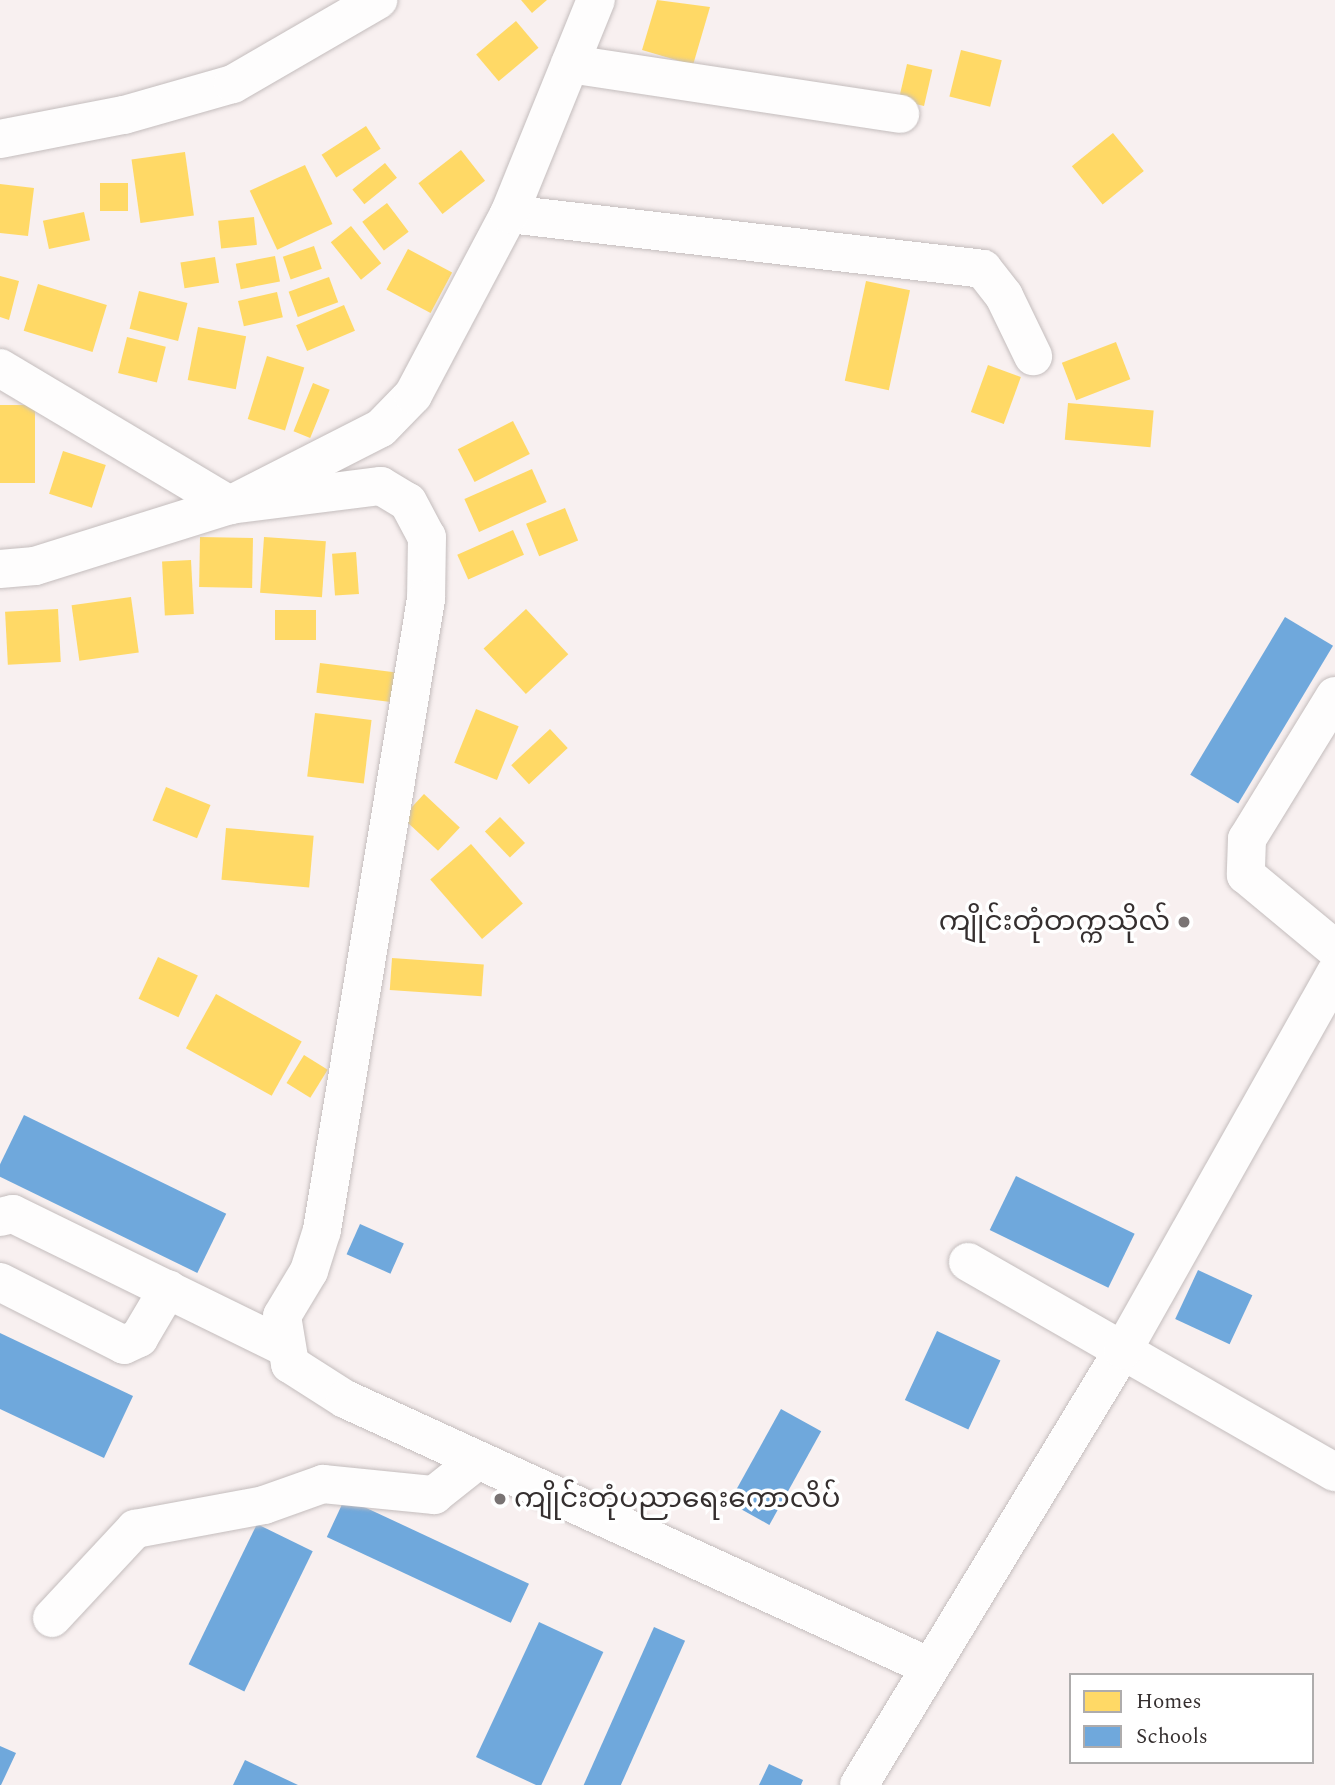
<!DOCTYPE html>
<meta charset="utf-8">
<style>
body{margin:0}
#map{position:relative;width:1335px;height:1785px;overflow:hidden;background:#f8f0f0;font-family:Spectral,"Noto Sans Myanmar",serif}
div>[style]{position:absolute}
.homes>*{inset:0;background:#ffd966;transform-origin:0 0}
.schools>*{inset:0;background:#6fa8dc;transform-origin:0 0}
.roads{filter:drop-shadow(0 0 2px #c4bdbd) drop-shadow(0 0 2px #c4bdbd)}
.minor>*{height:38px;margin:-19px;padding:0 19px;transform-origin:19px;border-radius:19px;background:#fefdfd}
.dots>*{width:19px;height:19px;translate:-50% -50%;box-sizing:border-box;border:4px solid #fff;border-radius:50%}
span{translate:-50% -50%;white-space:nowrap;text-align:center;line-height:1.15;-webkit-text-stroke:7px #fff;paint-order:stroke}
.poi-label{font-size:28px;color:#352f2f}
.right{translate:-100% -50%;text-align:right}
.left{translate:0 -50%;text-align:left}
.legend{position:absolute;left:1069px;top:1673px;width:245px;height:91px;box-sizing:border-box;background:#fff;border:2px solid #aeacac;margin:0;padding:9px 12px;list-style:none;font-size:21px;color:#352f2f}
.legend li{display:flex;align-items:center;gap:14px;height:35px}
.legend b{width:35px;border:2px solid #aeacac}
</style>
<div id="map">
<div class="homes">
<div style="clip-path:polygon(521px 0,547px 0,532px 13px)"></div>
<div style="clip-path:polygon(657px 0,710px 7px,693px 65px,642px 50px)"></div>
<div style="left:516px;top:21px;width:35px;height:52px;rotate:50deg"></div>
<div style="left:961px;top:50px;width:42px;height:48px;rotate:14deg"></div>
<div style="left:907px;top:64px;width:26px;height:37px;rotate:13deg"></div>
<div style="left:366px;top:126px;width:27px;height:53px;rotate:57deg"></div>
<div style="left:1113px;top:133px;width:49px;height:53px;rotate:51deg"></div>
<div style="left:461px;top:150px;width:39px;height:54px;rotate:52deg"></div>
<div style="left:185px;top:152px;width:64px;height:54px;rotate:82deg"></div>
<div style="left:385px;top:163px;width:19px;height:42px;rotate:51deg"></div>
<div style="left:305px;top:165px;width:65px;height:61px;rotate:65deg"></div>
<div style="left:100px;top:183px;width:28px;height:28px"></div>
<div style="clip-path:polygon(0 184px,34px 188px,28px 236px,0 233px)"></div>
<div style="left:387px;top:203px;width:36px;height:31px;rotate:53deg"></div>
<div style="left:84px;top:212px;width:29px;height:42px;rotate:78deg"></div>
<div style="left:254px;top:217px;width:28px;height:36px;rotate:84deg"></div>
<div style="left:351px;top:226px;width:48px;height:26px;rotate:51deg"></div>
<div style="left:314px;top:246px;width:24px;height:33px;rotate:71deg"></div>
<div style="left:408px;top:249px;width:50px;height:46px;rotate:28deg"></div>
<div style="left:275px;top:256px;width:26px;height:40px;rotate:79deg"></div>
<div style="left:215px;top:257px;width:26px;height:35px;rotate:81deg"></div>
<div style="clip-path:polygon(0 276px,19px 281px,9px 320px,0 317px)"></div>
<div style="left:329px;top:277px;width:27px;height:43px;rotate:70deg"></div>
<div style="left:866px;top:281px;width:45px;height:102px;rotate:12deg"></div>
<div style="left:38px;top:284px;width:72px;height:49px;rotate:17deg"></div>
<div style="left:139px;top:291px;width:50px;height:39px;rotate:14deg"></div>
<div style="left:277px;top:292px;width:26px;height:40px;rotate:77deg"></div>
<div style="left:344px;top:305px;width:28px;height:52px;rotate:67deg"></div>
<div style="left:198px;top:327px;width:49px;height:54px;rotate:11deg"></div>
<div style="left:127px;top:337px;width:40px;height:37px;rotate:14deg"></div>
<div style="left:1116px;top:342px;width:40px;height:58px;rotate:69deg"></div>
<div style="left:267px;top:356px;width:39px;height:66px;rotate:17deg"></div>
<div style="left:988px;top:365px;width:35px;height:50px;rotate:20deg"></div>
<div style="left:313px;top:383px;width:18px;height:52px;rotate:22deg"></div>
<div style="left:1068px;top:403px;width:86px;height:37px;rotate:5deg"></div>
<div style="left:0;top:405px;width:35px;height:78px"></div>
<div style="left:513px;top:421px;width:37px;height:62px;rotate:63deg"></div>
<div style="left:63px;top:451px;width:45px;height:45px;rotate:18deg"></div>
<div style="left:532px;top:469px;width:36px;height:74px;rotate:66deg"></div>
<div style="left:565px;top:508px;width:35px;height:42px;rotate:68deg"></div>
<div style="left:513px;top:530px;width:27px;height:61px;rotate:66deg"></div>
<div style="left:200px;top:537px;width:53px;height:50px;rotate:1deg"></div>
<div style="left:264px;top:537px;width:62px;height:56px;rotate:4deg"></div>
<div style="left:356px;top:552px;width:42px;height:24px;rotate:86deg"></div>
<div style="left:191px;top:560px;width:54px;height:29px;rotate:87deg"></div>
<div style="left:131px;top:597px;width:56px;height:60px;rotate:82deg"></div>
<div style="left:58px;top:609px;width:53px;height:53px;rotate:87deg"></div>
<div style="left:526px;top:609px;width:62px;height:58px;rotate:47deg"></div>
<div style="left:275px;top:610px;width:41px;height:30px"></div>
<div style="left:320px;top:663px;width:79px;height:30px;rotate:7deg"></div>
<div style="left:476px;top:709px;width:46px;height:58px;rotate:22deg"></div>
<div style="left:315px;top:713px;width:57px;height:64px;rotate:7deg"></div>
<div style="left:550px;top:729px;width:26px;height:53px;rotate:47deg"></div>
<div style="left:166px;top:787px;width:48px;height:36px;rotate:22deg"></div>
<div style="left:424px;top:794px;width:49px;height:32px;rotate:43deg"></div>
<div style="left:500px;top:817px;width:36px;height:21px;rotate:46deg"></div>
<div style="left:226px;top:828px;width:88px;height:52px;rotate:5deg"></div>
<div style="left:471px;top:844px;width:79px;height:54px;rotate:49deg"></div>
<div style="left:158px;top:957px;width:44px;height:46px;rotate:25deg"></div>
<div style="left:392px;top:958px;width:92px;height:32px;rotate:4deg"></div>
<div style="left:216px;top:994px;width:98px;height:62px;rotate:29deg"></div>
<div style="left:304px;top:1055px;width:28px;height:33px;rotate:32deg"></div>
</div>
<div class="schools">
<div style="left:1285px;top:617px;width:56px;height:184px;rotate:31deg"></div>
<div style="left:24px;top:1115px;width:225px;height:66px;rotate:26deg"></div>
<div style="left:1016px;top:1176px;width:132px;height:60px;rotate:26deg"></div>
<div style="left:360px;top:1224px;width:48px;height:33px;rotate:24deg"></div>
<div style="left:1198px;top:1270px;width:60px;height:54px;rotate:25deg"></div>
<div style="left:937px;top:1331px;width:70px;height:76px;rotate:25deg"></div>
<div style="clip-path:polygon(0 1333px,133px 1396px,104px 1458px,0 1409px)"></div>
<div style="left:781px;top:1409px;width:46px;height:107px;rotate:29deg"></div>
<div style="left:345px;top:1498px;width:203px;height:43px;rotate:25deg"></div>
<div style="left:257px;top:1524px;width:62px;height:156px;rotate:26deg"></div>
<div style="left:539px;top:1622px;width:71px;height:149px;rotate:25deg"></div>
<div style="left:654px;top:1627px;width:34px;height:174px;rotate:24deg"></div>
<div style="clip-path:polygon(0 1746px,16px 1753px,1px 1785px,0 1785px)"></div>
<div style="clip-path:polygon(245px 1760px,298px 1785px,233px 1785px)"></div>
<div style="clip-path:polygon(769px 1764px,803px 1780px,801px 1785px,759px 1785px)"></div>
</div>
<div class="roads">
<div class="minor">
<div style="left:570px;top:64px;width:334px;rotate:8.6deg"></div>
<div style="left:0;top:139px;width:126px;rotate:-11deg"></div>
<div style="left:124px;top:115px;width:113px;rotate:-15.9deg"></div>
<div style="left:233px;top:84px;width:168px;rotate:-30.1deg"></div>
<div style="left:509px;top:214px;width:477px;rotate:6.6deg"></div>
<div style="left:983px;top:269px;width:34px;rotate:52deg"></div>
<div style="left:1004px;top:296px;width:67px;rotate:64.2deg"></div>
<div style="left:0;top:368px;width:268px;rotate:30.8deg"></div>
<div style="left:230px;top:505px;width:152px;rotate:-7.2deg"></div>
<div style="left:381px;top:486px;width:31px;rotate:31deg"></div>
<div style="left:408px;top:502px;width:40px;rotate:62deg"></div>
<div style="left:427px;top:537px;width:62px;rotate:90.9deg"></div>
<div style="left:426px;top:599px;width:640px;rotate:99.36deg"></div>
<div style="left:322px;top:1230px;width:43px;rotate:107.6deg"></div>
<div style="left:309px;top:1271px;width:52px;rotate:121deg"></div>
<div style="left:282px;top:1316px;width:49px;rotate:80.5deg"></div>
<div style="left:290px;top:1364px;width:65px;rotate:32.5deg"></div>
<div style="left:345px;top:1399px;width:643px;rotate:24.61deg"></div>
<div style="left:0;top:569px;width:35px;rotate:-5deg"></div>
<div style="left:35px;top:566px;width:204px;rotate:-17.4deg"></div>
<div style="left:230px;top:505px;width:169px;rotate:-27deg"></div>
<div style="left:381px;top:428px;width:46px;rotate:-45.9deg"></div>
<div style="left:413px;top:395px;width:205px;rotate:-62.1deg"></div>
<div style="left:509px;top:214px;width:231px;rotate:-67.9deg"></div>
<div style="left:1335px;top:696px;width:168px;rotate:121.6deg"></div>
<div style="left:1247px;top:839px;width:36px;rotate:92deg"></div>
<div style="left:1246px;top:875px;width:116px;rotate:39.7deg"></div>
<div style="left:0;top:1217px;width:13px;rotate:-13deg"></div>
<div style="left:13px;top:1214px;width:301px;rotate:26.1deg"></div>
<div style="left:968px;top:1262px;width:423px;rotate:29.8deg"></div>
<div style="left:0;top:1282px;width:139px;rotate:26.9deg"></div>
<div style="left:124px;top:1345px;width:17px;rotate:-25deg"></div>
<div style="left:139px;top:1338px;width:57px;rotate:-59.4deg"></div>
<div style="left:52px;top:1618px;width:122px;rotate:-47deg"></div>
<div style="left:135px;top:1529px;width:131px;rotate:-10.5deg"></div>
<div style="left:264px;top:1505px;width:63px;rotate:-19.6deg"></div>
<div style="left:323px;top:1484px;width:112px;rotate:5.7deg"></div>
<div style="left:434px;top:1495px;width:56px;rotate:-38.5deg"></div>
<div style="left:859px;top:1785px;width:509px;rotate:-58.75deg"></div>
<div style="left:1123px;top:1350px;width:433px;rotate:-60.6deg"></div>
</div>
</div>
<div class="dots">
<div style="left:1184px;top:922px;background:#797373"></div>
<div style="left:500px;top:1499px;background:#797373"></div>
</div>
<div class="poi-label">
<span class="right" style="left:1170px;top:922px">ကျိုင်းတုံတက္ကသိုလ်</span>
<span class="left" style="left:514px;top:1499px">ကျိုင်းတုံပညာရေးကောလိပ်</span>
</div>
<ul class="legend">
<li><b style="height:19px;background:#ffd966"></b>Homes</li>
<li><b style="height:19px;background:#6fa8dc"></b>Schools</li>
</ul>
</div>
